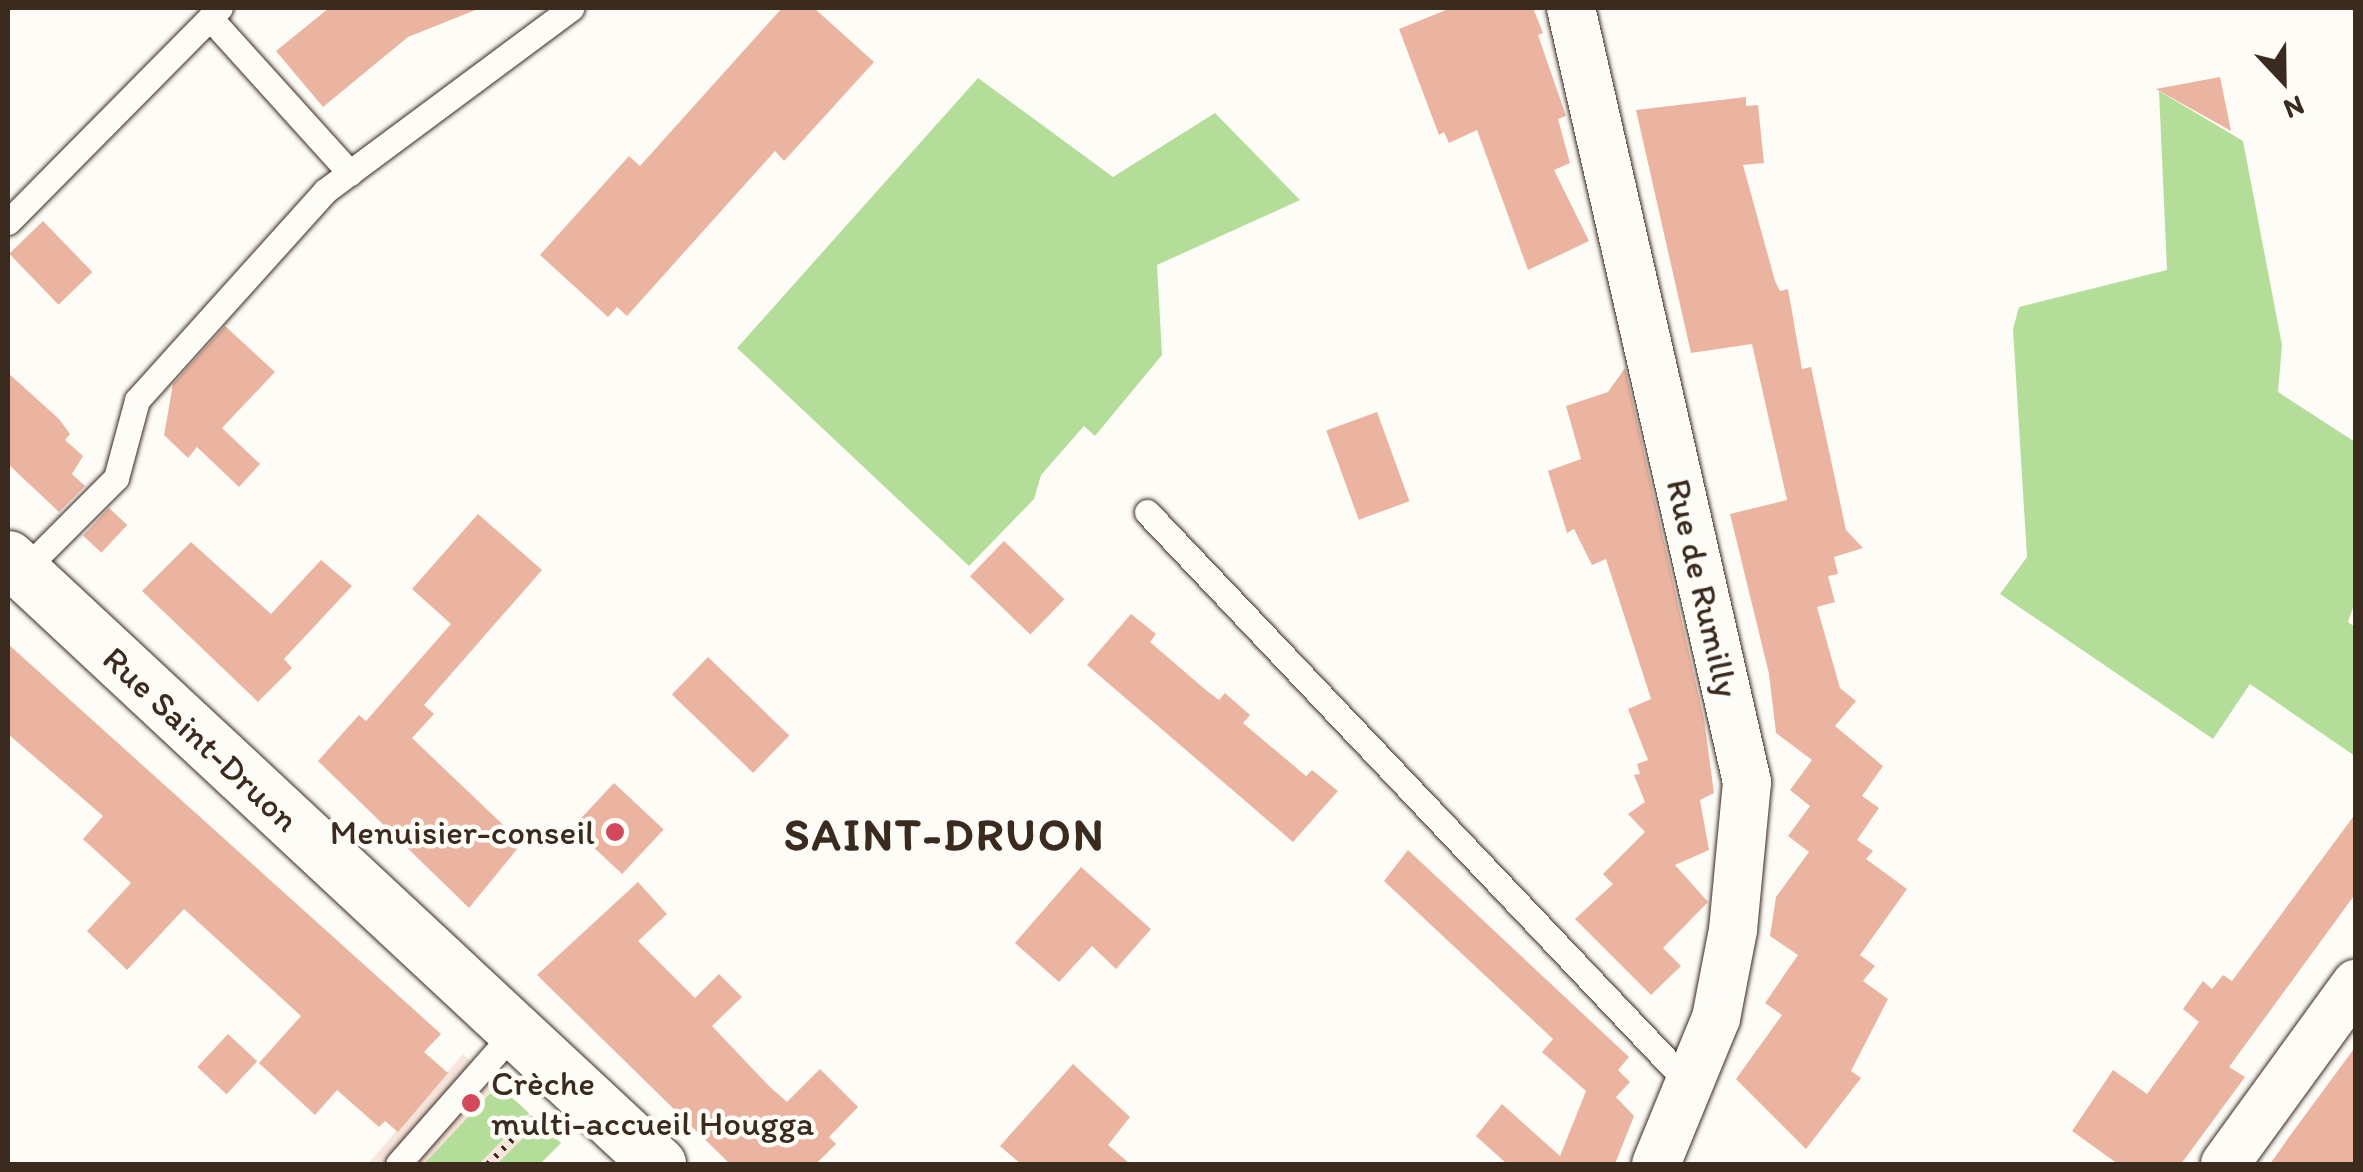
<!DOCTYPE html>
<meta charset="utf-8">
<style>
body{margin:0}
#map{position:relative;width:2363px;height:1172px;overflow:hidden;background:#fdfcf7;font-family:Itim,sans-serif}
div>[style]{position:absolute}
.built>*{inset:0;background:#f8e6dd}
.green>*{inset:0;background:#b4dd99}
.building>*{inset:0;background:#ebb4a0;transform-origin:0 0}
.path>*{height:6px;margin-top:-3px;transform-origin:0;background:repeating-linear-gradient(90deg,#3b2a1e 0 2.5px,transparent 0 10.5px)}
.roads{filter:drop-shadow(0 0 2px #3b2a1e) drop-shadow(0 0 2px #3b2a1e)}
.lane>*{height:25px;margin:-12.5px;padding:0 12.5px;transform-origin:12.5px;border-radius:12.5px;background:#fdfcf7}
.street>*{height:48px;margin:-24px;padding:0 24px;transform-origin:24px;border-radius:24px;background:#fdfcf7}
.secondary>*{height:55px;margin:-27.5px;padding:0 27.5px;transform-origin:27.5px;border-radius:27.5px;background:#fdfcf7}
.dots>*{width:28px;height:28px;translate:-50% -50%;box-sizing:border-box;border:5px solid #fdfcf7;border-radius:50%}
span{translate:-50% -50%;white-space:nowrap;text-align:center;line-height:1.15;-webkit-text-stroke:9px #fdfcf7;paint-order:stroke}
.street-label{font-size:35px;color:#3b2a1e}
.poi-label{font-size:35px;color:#3b2a1e}
.right{translate:-100% -50%;text-align:right}
.left{translate:0 -50%;text-align:left}
.district-label{font-size:45px;color:#3b2a1e;font-weight:700;letter-spacing:2.5px}
.frame{position:absolute;inset:0;border:10px solid #3b2a1e;pointer-events:none}
.north{position:absolute;left:2233px;top:30px;width:100px;height:100px;-webkit-text-stroke:8px #fdfcf7;paint-order:stroke;rotate:158deg;font-size:28px;font-weight:700;line-height:40px;text-align:center;color:#3b2a1e}
.north::after{content:'';display:block;margin:auto;width:35px;height:45px;background:#3b2a1e;clip-path:polygon(50% 0,100% 100%,50% 72%,0 100%)}
</style>
<div id="map">
<div class="built">
<div style="clip-path:polygon(463px 1054px,561px 1143px,540px 1164px,368px 1164px)"></div>
</div>
<div class="green">
<div style="clip-path:polygon(978px 78px,1113px 177px,1215px 113px,1300px 200px,1157px 265px,1162px 355px,1095px 436px,1084px 426px,1041px 475px,1034px 499px,969px 566px,737px 348px)"></div>
<div style="clip-path:polygon(2159px 91px,2243px 141px,2282px 345px,2278px 392px,2355px 442px,2356px 599px,2348px 622px,2355px 627px,2355px 756px,2250px 684px,2213px 739px,2000px 594px,2027px 557px,2013px 329px,2019px 307px,2167px 270px)"></div>
<div style="clip-path:polygon(498px 1085px,529px 1113px,479px 1164px,424px 1164px)"></div>
<div style="clip-path:polygon(539px 1122px,561px 1143px,540px 1164px,497px 1164px)"></div>
</div>
<div class="building">
<div style="clip-path:polygon(329px 8px,478px 8px,478px 9px,408px 37px,323px 107px,276px 51px)"></div>
<div style="clip-path:polygon(782px 8px,814px 8px,874px 62px,784px 161px,775px 151px,627px 316px,617px 307px,608px 317px,540px 255px,629px 156px,640px 166px)"></div>
<div style="clip-path:polygon(1451px 8px,1533px 8px,1543px 33px,1538px 35px,1566px 116px,1558px 119px,1570px 163px,1554px 170px,1589px 241px,1528px 270px,1477px 130px,1449px 143px,1444px 132px,1439px 135px,1399px 29px)"></div>
<div style="clip-path:polygon(2220px 77px,2231px 131px,2156px 89px)"></div>
<div style="clip-path:polygon(1746px 97px,1746px 106px,1758px 105px,1764px 163px,1743px 165px,1775px 281px,1780px 291px,1788px 289px,1802px 369px,1811px 367px,1846px 530px,1863px 548px,1834px 557px,1838px 574px,1828px 576px,1835px 602px,1817px 607px,1840px 688px,1856px 701px,1835px 726px,1883px 766px,1862px 796px,1879px 808px,1857px 840px,1873px 851px,1866px 859px,1907px 889px,1860px 955px,1875px 966px,1863px 981px,1888px 999px,1851px 1071px,1861px 1078px,1806px 1149px,1736px 1079px,1782px 1015px,1765px 1003px,1798px 955px,1770px 936px,1776px 897px,1809px 852px,1788px 836px,1810px 806px,1790px 790px,1812px 760px,1776px 733px,1769px 674px,1730px 514px,1787px 500px,1752px 344px,1691px 353px,1636px 110px)"></div>
<div style="left:43px;top:221px;width:71px;height:47px;rotate:46deg"></div>
<div style="clip-path:polygon(225px 326px,275px 372px,222px 428px,260px 464px,239px 487px,197px 447px,188px 458px,164px 435px,173px 384px)"></div>
<div style="clip-path:polygon(1625px 368px,1704px 719px,1714px 793px,1700px 800px,1709px 850px,1675px 865px,1708px 902px,1663px 948px,1681px 966px,1651px 995px,1575px 919px,1613px 884px,1603px 874px,1645px 832px,1628px 814px,1645px 802px,1634px 775px,1640px 774px,1637px 764px,1648px 760px,1628px 709px,1651px 699px,1606px 559px,1592px 565px,1574px 529px,1567px 533px,1548px 471px,1581px 459px,1566px 406px,1608px 392px)"></div>
<div style="clip-path:polygon(8px 373px,59px 419px,70px 434px,65px 440px,83px 456px,72px 474px,85px 486px,59px 512px,8px 464px)"></div>
<div style="left:1377px;top:412px;width:95px;height:54px;rotate:70deg"></div>
<div style="left:109px;top:508px;width:25px;height:38px;rotate:43deg"></div>
<div style="clip-path:polygon(478px 514px,542px 570px,424px 705px,434px 714px,412px 738px,522px 843px,469px 908px,318px 761px,359px 715px,366px 721px,451px 624px,412px 589px)"></div>
<div style="left:1004px;top:541px;width:84px;height:49px;rotate:44deg"></div>
<div style="clip-path:polygon(191px 542px,271px 614px,321px 560px,352px 586px,284px 659px,292px 668px,258px 702px,142px 591px)"></div>
<div style="clip-path:polygon(1131px 614px,1156px 634px,1150px 642px,1207px 691px,1219px 700px,1225px 693px,1250px 715px,1243px 723px,1306px 776px,1312px 770px,1338px 791px,1293px 842px,1087px 665px)"></div>
<div style="clip-path:polygon(8px 644px,441px 1034px,424px 1052px,448px 1073px,398px 1132px,385px 1121px,379px 1127px,337px 1090px,315px 1115px,259px 1063px,301px 1016px,184px 909px,127px 970px,87px 931px,131px 883px,83px 839px,103px 816px,8px 734px)"></div>
<div style="left:708px;top:657px;width:113px;height:52px;rotate:44deg"></div>
<div style="left:614px;top:783px;width:68px;height:61px;rotate:43deg"></div>
<div style="clip-path:polygon(2356px 813px,2356px 893px,2229px 1067px,2245px 1077px,2181px 1164px,2118px 1164px,2072px 1131px,2113px 1070px,2147px 1094px,2199px 1022px,2183px 1009px,2203px 981px,2212px 989px,2223px 975px,2232px 981px)"></div>
<div style="clip-path:polygon(1408px 850px,1629px 1057px,1618px 1070px,1630px 1082px,1616px 1097px,1634px 1116px,1615px 1164px,1507px 1164px,1476px 1136px,1502px 1104px,1560px 1156px,1586px 1091px,1542px 1052px,1553px 1039px,1384px 881px)"></div>
<div style="clip-path:polygon(1081px 867px,1151px 929px,1116px 969px,1092px 946px,1059px 982px,1015px 943px)"></div>
<div style="clip-path:polygon(638px 882px,667px 914px,638px 941px,695px 998px,719px 974px,742px 997px,712px 1026px,770px 1087px,787px 1102px,820px 1069px,858px 1107px,829px 1137px,836px 1144px,816px 1164px,730px 1164px,537px 975px)"></div>
<div style="left:228px;top:1034px;width:40px;height:45px;rotate:43deg"></div>
<div style="clip-path:polygon(2356px 1046px,2356px 1164px,2270px 1164px,2289px 1137px)"></div>
<div style="clip-path:polygon(1073px 1064px,1130px 1117px,1108px 1145px,1130px 1164px,1021px 1164px,1000px 1146px)"></div>
</div>
<div class="path">
<div style="left:488px;top:1164px;width:69px;rotate:-45deg"></div>
</div>
<div class="roads">
<div class="lane">
<div style="left:210px;top:18px;width:209px;rotate:47.9deg"></div>
<div style="left:8px;top:222px;width:301px;rotate:-45.3deg"></div>
<div style="left:1147px;top:512px;width:788px;rotate:46.54deg"></div>
<div style="left:22px;top:572px;width:133px;rotate:-45deg"></div>
<div style="left:116px;top:478px;width:81px;rotate:-74.9deg"></div>
<div style="left:137px;top:400px;width:281px;rotate:-48deg"></div>
<div style="left:325px;top:191px;width:307px;rotate:-36.6deg"></div>
<div style="left:398px;top:1164px;width:179px;rotate:-48.6deg"></div>
</div>
<div class="street">
<div style="left:1571px;top:8px;width:794px;rotate:77.19deg"></div>
<div style="left:1747px;top:782px;width:149px;rotate:95.4deg"></div>
<div style="left:1733px;top:930px;width:90px;rotate:100.9deg"></div>
<div style="left:1716px;top:1018px;width:158px;rotate:112.3deg"></div>
<div style="left:2225px;top:1164px;width:223px;rotate:-54deg"></div>
</div>
<div class="secondary">
<div style="left:8px;top:558px;width:889px;rotate:42.99deg"></div>
</div>
</div>
<div class="dots">
<div style="left:615px;top:832px;background:#d1495b"></div>
<div style="left:471px;top:1103px;background:#d1495b"></div>
</div>
<div class="street-label">
<span style="left:1703px;top:588px;rotate:77deg">Rue de Rumilly</span>
<span style="left:201px;top:739px;rotate:43deg">Rue Saint-Druon</span>
</div>
<div class="poi-label">
<span class="right" style="left:595px;top:832px">Menuisier-conseil</span>
<span class="left" style="left:491px;top:1103px">Crèche<br>multi-accueil Hougga</span>
</div>
<div class="district-label">
<span style="left:945px;top:835px">SAINT-DRUON</span>
</div>
<div class="frame"></div>
<div class="north">N</div>
</div>
